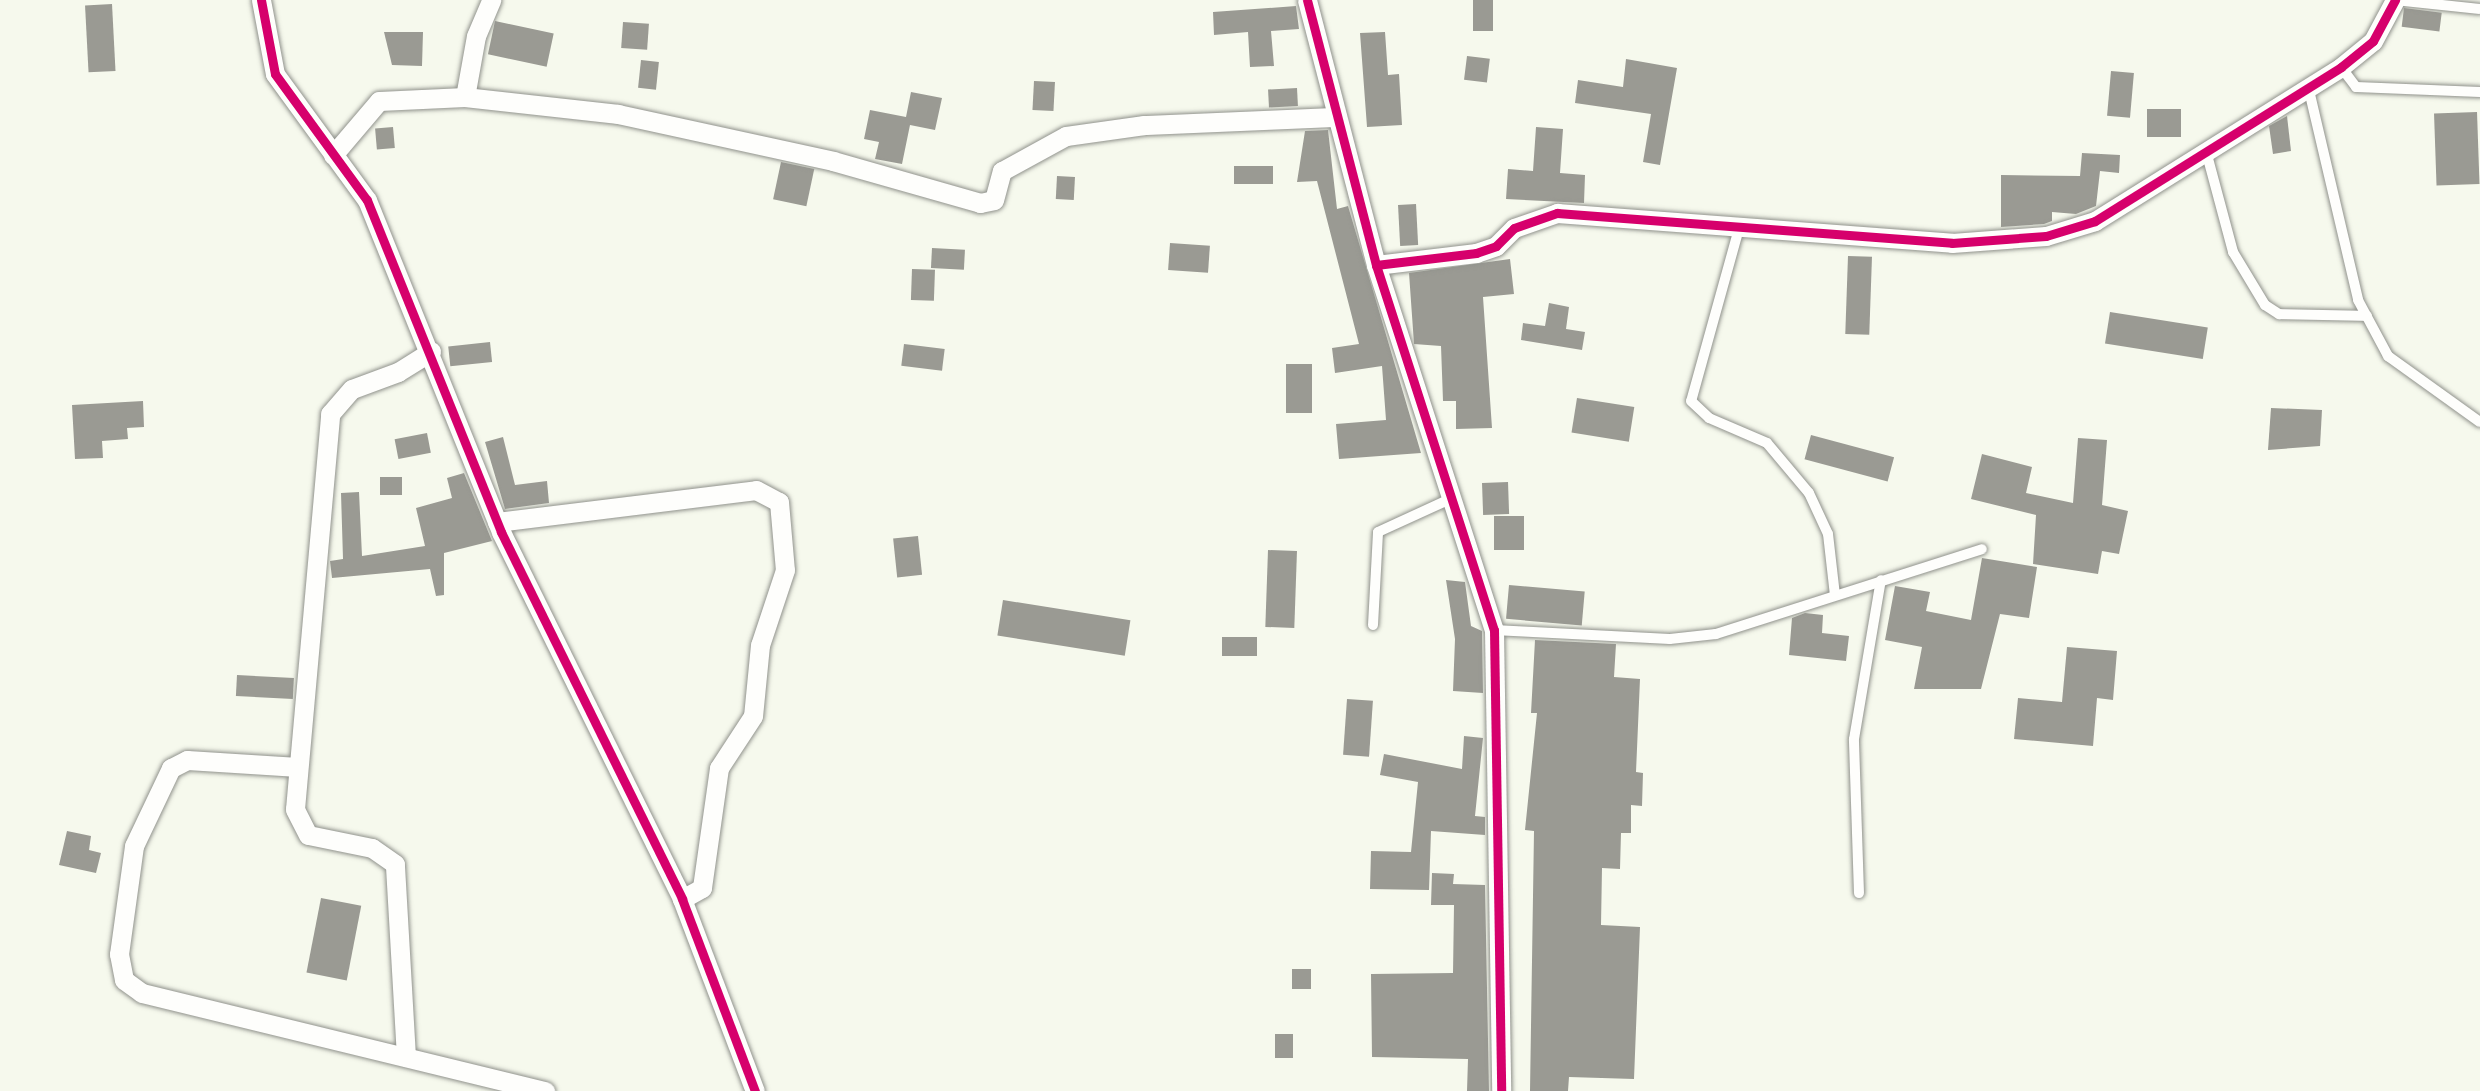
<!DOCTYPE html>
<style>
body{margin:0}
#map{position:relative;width:2480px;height:1091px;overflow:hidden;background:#f6f9ed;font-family:Bitter,serif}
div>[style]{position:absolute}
.building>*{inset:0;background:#9a9a93;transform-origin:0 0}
.roads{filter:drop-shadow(0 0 2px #90928c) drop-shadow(0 0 2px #90928c)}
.lane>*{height:10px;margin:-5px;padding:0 5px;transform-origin:5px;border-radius:5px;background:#fefefc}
.street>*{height:19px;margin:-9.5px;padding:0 9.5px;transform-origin:9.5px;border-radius:9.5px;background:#fefefc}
.cycleway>*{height:9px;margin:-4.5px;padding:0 4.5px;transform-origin:4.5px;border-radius:4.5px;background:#d6006c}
span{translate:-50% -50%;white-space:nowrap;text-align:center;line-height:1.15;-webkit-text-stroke:7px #fff;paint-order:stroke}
</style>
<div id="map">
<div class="building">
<div style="left:1473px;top:0;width:20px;height:31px"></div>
<div style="left:112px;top:4px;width:67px;height:27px;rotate:87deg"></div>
<div style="clip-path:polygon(1296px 6px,1299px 29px,1271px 31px,1274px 66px,1250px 67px,1248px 32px,1214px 35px,1213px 12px)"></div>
<div style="left:2404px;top:8px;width:38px;height:19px;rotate:7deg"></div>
<div style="left:495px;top:21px;width:60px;height:34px;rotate:12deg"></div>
<div style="left:623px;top:22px;width:26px;height:26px;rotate:4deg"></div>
<div style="clip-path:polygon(384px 32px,423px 32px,422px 66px,392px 65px)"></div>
<div style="clip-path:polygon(1385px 32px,1388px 75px,1399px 74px,1402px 125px,1367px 127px,1360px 33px)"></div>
<div style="left:1467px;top:56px;width:23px;height:24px;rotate:7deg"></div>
<div style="clip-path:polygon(1626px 59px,1677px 68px,1660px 165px,1643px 162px,1651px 114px,1575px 103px,1578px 80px,1623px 87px)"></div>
<div style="left:641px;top:60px;width:18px;height:28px;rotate:6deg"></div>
<div style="left:2111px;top:71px;width:23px;height:45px;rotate:5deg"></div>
<div style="left:1034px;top:81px;width:21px;height:29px;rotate:3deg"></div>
<div style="left:1297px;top:88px;width:18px;height:29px;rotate:87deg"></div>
<div style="clip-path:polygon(911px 92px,942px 98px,935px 130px,910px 125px,902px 164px,875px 159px,879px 142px,864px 139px,870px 110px,906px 117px)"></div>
<div style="left:2147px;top:109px;width:34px;height:28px"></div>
<div style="left:2477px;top:112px;width:72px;height:43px;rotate:88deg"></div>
<div style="clip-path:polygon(2287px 116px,2291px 151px,2273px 154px,2269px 126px)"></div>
<div style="left:393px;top:127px;width:21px;height:18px;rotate:85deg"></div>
<div style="clip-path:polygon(1536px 127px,1563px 129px,1560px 173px,1585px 175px,1584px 203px,1506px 199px,1508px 169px,1533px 171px)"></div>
<div style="clip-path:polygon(1328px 130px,1337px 209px,1348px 206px,1421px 453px,1339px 459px,1336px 424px,1386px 420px,1382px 366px,1335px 373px,1332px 348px,1359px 344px,1317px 181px,1297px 182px,1305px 131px)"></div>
<div style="clip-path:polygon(2082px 153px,2120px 155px,2119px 173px,2100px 171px,2096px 206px,2076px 214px,2052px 212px,2052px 221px,2044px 224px,2001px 227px,2001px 175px,2080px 176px)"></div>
<div style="left:781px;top:162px;width:34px;height:38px;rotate:12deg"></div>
<div style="left:1234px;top:166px;width:39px;height:18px"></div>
<div style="left:1057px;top:176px;width:18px;height:23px;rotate:3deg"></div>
<div style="left:1416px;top:204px;width:41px;height:18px;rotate:87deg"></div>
<div style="left:1170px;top:243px;width:40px;height:27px;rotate:4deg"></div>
<div style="left:932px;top:248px;width:33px;height:20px;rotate:3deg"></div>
<div style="left:1848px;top:256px;width:24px;height:78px;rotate:2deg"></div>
<div style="clip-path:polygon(1510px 259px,1514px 294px,1483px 297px,1492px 428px,1456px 429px,1456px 401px,1443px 401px,1441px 346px,1414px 344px,1409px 273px)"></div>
<div style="left:912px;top:269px;width:23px;height:31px;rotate:2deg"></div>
<div style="clip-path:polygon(1549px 303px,1569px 307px,1566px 329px,1585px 332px,1582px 350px,1521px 340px,1523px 323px,1545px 326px)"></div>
<div style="left:2110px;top:312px;width:99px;height:32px;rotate:9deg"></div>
<div style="left:490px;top:342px;width:20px;height:42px;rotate:84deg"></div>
<div style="left:904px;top:344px;width:41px;height:22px;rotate:7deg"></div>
<div style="left:1286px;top:364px;width:26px;height:49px"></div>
<div style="left:1577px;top:398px;width:58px;height:35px;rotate:9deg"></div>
<div style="clip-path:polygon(143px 401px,144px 427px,127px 428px,128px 439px,102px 441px,103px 458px,75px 459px,72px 405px)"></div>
<div style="clip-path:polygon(2271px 408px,2322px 410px,2320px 446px,2268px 450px)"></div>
<div style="left:427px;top:433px;width:20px;height:33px;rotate:79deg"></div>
<div style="left:1811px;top:435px;width:86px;height:25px;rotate:15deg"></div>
<div style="clip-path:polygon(503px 437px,515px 485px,547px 481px,549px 503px,505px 509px,485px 442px)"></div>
<div style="clip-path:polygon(2078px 438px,2107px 440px,2102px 505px,2128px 511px,2119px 554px,2102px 551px,2098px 574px,2033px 564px,2036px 515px,1971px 499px,1982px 454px,2032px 467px,2026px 493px,2073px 503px)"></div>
<div style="clip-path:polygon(464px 473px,492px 541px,444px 553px,444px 595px,436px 596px,430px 569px,332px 578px,330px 561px,343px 559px,341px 493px,359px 492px,362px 556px,425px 546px,416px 508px,452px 498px,447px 478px)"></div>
<div style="left:380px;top:477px;width:22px;height:18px"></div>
<div style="left:1508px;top:482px;width:32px;height:26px;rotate:88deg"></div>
<div style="left:1524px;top:516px;width:34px;height:30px;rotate:90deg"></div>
<div style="left:918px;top:536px;width:39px;height:25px;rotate:84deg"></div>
<div style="left:1268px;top:550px;width:29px;height:77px;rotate:2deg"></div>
<div style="clip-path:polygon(1982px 558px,2037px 567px,2029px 618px,2000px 614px,1981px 689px,1914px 689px,1922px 647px,1885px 640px,1895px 586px,1930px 592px,1926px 611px,1971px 620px)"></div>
<div style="clip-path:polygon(1446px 580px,1465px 582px,1471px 626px,1482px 631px,1483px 693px,1453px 691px,1455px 639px)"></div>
<div style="left:1509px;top:585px;width:76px;height:34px;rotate:5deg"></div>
<div style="left:1003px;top:600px;width:129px;height:36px;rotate:9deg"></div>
<div style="clip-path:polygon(1805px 613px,1823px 615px,1822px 633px,1849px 636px,1846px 661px,1789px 655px,1792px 618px)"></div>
<div style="left:1222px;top:637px;width:35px;height:19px"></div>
<div style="clip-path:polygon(1535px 640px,1616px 644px,1614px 677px,1640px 679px,1636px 772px,1643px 773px,1642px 806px,1631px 805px,1631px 833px,1621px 833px,1620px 869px,1602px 868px,1601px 925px,1640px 927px,1634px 1079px,1569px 1077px,1568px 1091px,1530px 1091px,1534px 831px,1525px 830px,1537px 713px,1531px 713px)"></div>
<div style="clip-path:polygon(2067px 647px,2117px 651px,2113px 700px,2097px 698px,2093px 746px,2014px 739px,2018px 698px,2062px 702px)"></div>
<div style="left:237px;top:675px;width:57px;height:21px;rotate:3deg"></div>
<div style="left:1347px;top:699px;width:26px;height:56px;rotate:4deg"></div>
<div style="clip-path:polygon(1464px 736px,1483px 738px,1475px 816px,1485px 817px,1485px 835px,1431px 831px,1429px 890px,1370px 889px,1371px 851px,1411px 852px,1418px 782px,1380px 775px,1384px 754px,1462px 769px)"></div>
<div style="clip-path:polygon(67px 831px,91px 836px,89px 850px,101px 853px,96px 873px,59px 865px)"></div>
<div style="clip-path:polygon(1432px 873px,1454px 874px,1453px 884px,1485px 885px,1489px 1091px,1467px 1091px,1468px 1059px,1372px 1057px,1371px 974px,1453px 973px,1454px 905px,1431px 905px)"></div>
<div style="left:321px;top:898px;width:41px;height:76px;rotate:11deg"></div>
<div style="left:1292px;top:969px;width:19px;height:20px"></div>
<div style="left:1275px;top:1034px;width:18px;height:24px"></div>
</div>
<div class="roads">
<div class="lane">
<div style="left:2395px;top:0;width:85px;rotate:6deg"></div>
<div style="left:2341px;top:67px;width:25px;rotate:53deg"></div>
<div style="left:2356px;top:87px;width:124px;rotate:2.3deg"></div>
<div style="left:2308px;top:86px;width:220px;rotate:76.8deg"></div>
<div style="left:2358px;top:300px;width:64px;rotate:61.8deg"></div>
<div style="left:2388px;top:356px;width:113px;rotate:35.7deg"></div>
<div style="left:2206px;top:151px;width:105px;rotate:75deg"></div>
<div style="left:2233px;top:252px;width:62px;rotate:58.9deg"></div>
<div style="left:2265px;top:305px;width:17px;rotate:33deg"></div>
<div style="left:2279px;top:314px;width:88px;rotate:1.3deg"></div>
<div style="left:1738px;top:232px;width:175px;rotate:105.5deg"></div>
<div style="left:1691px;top:401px;width:25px;rotate:43deg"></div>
<div style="left:1709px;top:418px;width:63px;rotate:23.3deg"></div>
<div style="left:1767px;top:443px;width:65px;rotate:50deg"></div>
<div style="left:1809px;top:493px;width:45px;rotate:65.1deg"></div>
<div style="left:1828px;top:534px;width:61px;rotate:83.5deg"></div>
<div style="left:1373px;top:625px;width:93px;rotate:-86.9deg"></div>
<div style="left:1378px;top:532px;width:79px;rotate:-24.6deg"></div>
<div style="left:1494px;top:630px;width:176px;rotate:2.9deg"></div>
<div style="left:1670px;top:639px;width:46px;rotate:-6.2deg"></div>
<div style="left:1716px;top:634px;width:279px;rotate:-17.7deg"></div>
<div style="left:1859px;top:893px;width:154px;rotate:-91.9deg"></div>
<div style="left:1854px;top:739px;width:161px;rotate:-80.4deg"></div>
</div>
<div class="street">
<div style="left:261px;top:0;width:75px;rotate:79.3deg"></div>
<div style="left:275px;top:74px;width:156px;rotate:53.9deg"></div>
<div style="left:367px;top:200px;width:358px;rotate:68deg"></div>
<div style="left:501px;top:532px;width:409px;rotate:63.7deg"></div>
<div style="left:682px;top:899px;width:205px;rotate:69.2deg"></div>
<div style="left:1307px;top:0;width:274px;rotate:75.4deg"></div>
<div style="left:1376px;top:265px;width:384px;rotate:72.1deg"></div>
<div style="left:1494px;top:630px;width:461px;rotate:89.1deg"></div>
<div style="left:465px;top:97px;width:62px;rotate:-79.8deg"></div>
<div style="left:476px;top:36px;width:39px;rotate:-67deg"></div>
<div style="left:333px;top:155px;width:71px;rotate:-49.6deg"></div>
<div style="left:379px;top:101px;width:86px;rotate:-2.7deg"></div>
<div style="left:465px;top:97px;width:154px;rotate:6.3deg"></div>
<div style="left:618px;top:114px;width:220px;rotate:12.3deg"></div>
<div style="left:833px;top:161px;width:153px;rotate:15.9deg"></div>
<div style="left:980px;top:203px;width:14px;rotate:-12deg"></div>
<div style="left:994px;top:200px;width:30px;rotate:-75deg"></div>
<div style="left:1002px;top:171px;width:73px;rotate:-28.7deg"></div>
<div style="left:1066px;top:136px;width:79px;rotate:-8deg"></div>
<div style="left:1144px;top:125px;width:192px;rotate:-2.4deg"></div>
<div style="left:1376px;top:265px;width:101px;rotate:-6.8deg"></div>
<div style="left:1476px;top:253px;width:21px;rotate:-19deg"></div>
<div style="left:1496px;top:246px;width:25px;rotate:-45deg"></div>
<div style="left:1514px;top:228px;width:46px;rotate:-19.2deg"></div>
<div style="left:1557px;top:213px;width:396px;rotate:4.3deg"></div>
<div style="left:1952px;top:243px;width:94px;rotate:-4.3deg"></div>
<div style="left:2046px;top:236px;width:51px;rotate:-17deg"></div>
<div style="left:2095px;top:221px;width:290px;rotate:-32deg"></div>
<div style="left:2341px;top:67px;width:41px;rotate:-39.1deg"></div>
<div style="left:2373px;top:41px;width:47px;rotate:-61.8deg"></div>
<div style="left:497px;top:522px;width:261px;rotate:-7deg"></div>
<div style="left:756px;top:490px;width:26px;rotate:28deg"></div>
<div style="left:779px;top:502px;width:68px;rotate:85deg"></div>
<div style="left:785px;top:570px;width:79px;rotate:108.4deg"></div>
<div style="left:760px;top:645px;width:71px;rotate:95.6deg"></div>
<div style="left:753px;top:716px;width:62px;rotate:123.2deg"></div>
<div style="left:719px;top:768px;width:121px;rotate:98.1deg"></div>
<div style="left:702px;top:888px;width:23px;rotate:151deg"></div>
<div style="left:298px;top:767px;width:111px;rotate:-176.4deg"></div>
<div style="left:187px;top:760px;width:18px;rotate:153deg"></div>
<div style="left:171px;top:768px;width:86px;rotate:115.4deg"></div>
<div style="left:134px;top:846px;width:109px;rotate:97.9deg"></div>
<div style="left:119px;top:954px;width:26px;rotate:79deg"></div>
<div style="left:124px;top:980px;width:22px;rotate:36deg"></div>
<div style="left:142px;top:993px;width:415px;rotate:13.7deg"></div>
<div style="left:406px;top:1057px;width:193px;rotate:-93.3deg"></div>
<div style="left:395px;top:864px;width:28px;rotate:-145deg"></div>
<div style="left:372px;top:848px;width:65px;rotate:-168.5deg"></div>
<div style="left:308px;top:835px;width:29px;rotate:-117deg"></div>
<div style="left:295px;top:809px;width:397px;rotate:-84.9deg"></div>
<div style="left:330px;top:414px;width:33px;rotate:-49deg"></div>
<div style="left:352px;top:389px;width:49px;rotate:-20.3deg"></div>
<div style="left:398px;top:372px;width:39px;rotate:-32deg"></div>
</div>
</div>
<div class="cycleway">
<div style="left:261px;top:0;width:75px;rotate:79.3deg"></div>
<div style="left:275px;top:74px;width:156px;rotate:53.9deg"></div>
<div style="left:367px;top:200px;width:358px;rotate:68deg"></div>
<div style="left:501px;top:532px;width:409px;rotate:63.7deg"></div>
<div style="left:682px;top:899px;width:205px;rotate:69.2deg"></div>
<div style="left:1307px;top:0;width:274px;rotate:75.4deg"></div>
<div style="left:1376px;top:265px;width:384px;rotate:72.1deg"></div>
<div style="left:1494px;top:630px;width:461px;rotate:89.1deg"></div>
<div style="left:1376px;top:265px;width:101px;rotate:-6.8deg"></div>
<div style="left:1476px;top:253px;width:21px;rotate:-19deg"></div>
<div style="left:1496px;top:246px;width:25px;rotate:-45deg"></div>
<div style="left:1514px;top:228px;width:46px;rotate:-19.2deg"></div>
<div style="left:1557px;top:213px;width:396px;rotate:4.3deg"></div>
<div style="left:1952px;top:243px;width:94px;rotate:-4.3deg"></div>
<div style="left:2046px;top:236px;width:51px;rotate:-17deg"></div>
<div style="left:2095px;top:221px;width:290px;rotate:-32deg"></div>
<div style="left:2341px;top:67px;width:41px;rotate:-39.1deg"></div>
<div style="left:2373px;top:41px;width:47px;rotate:-61.8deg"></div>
</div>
</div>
